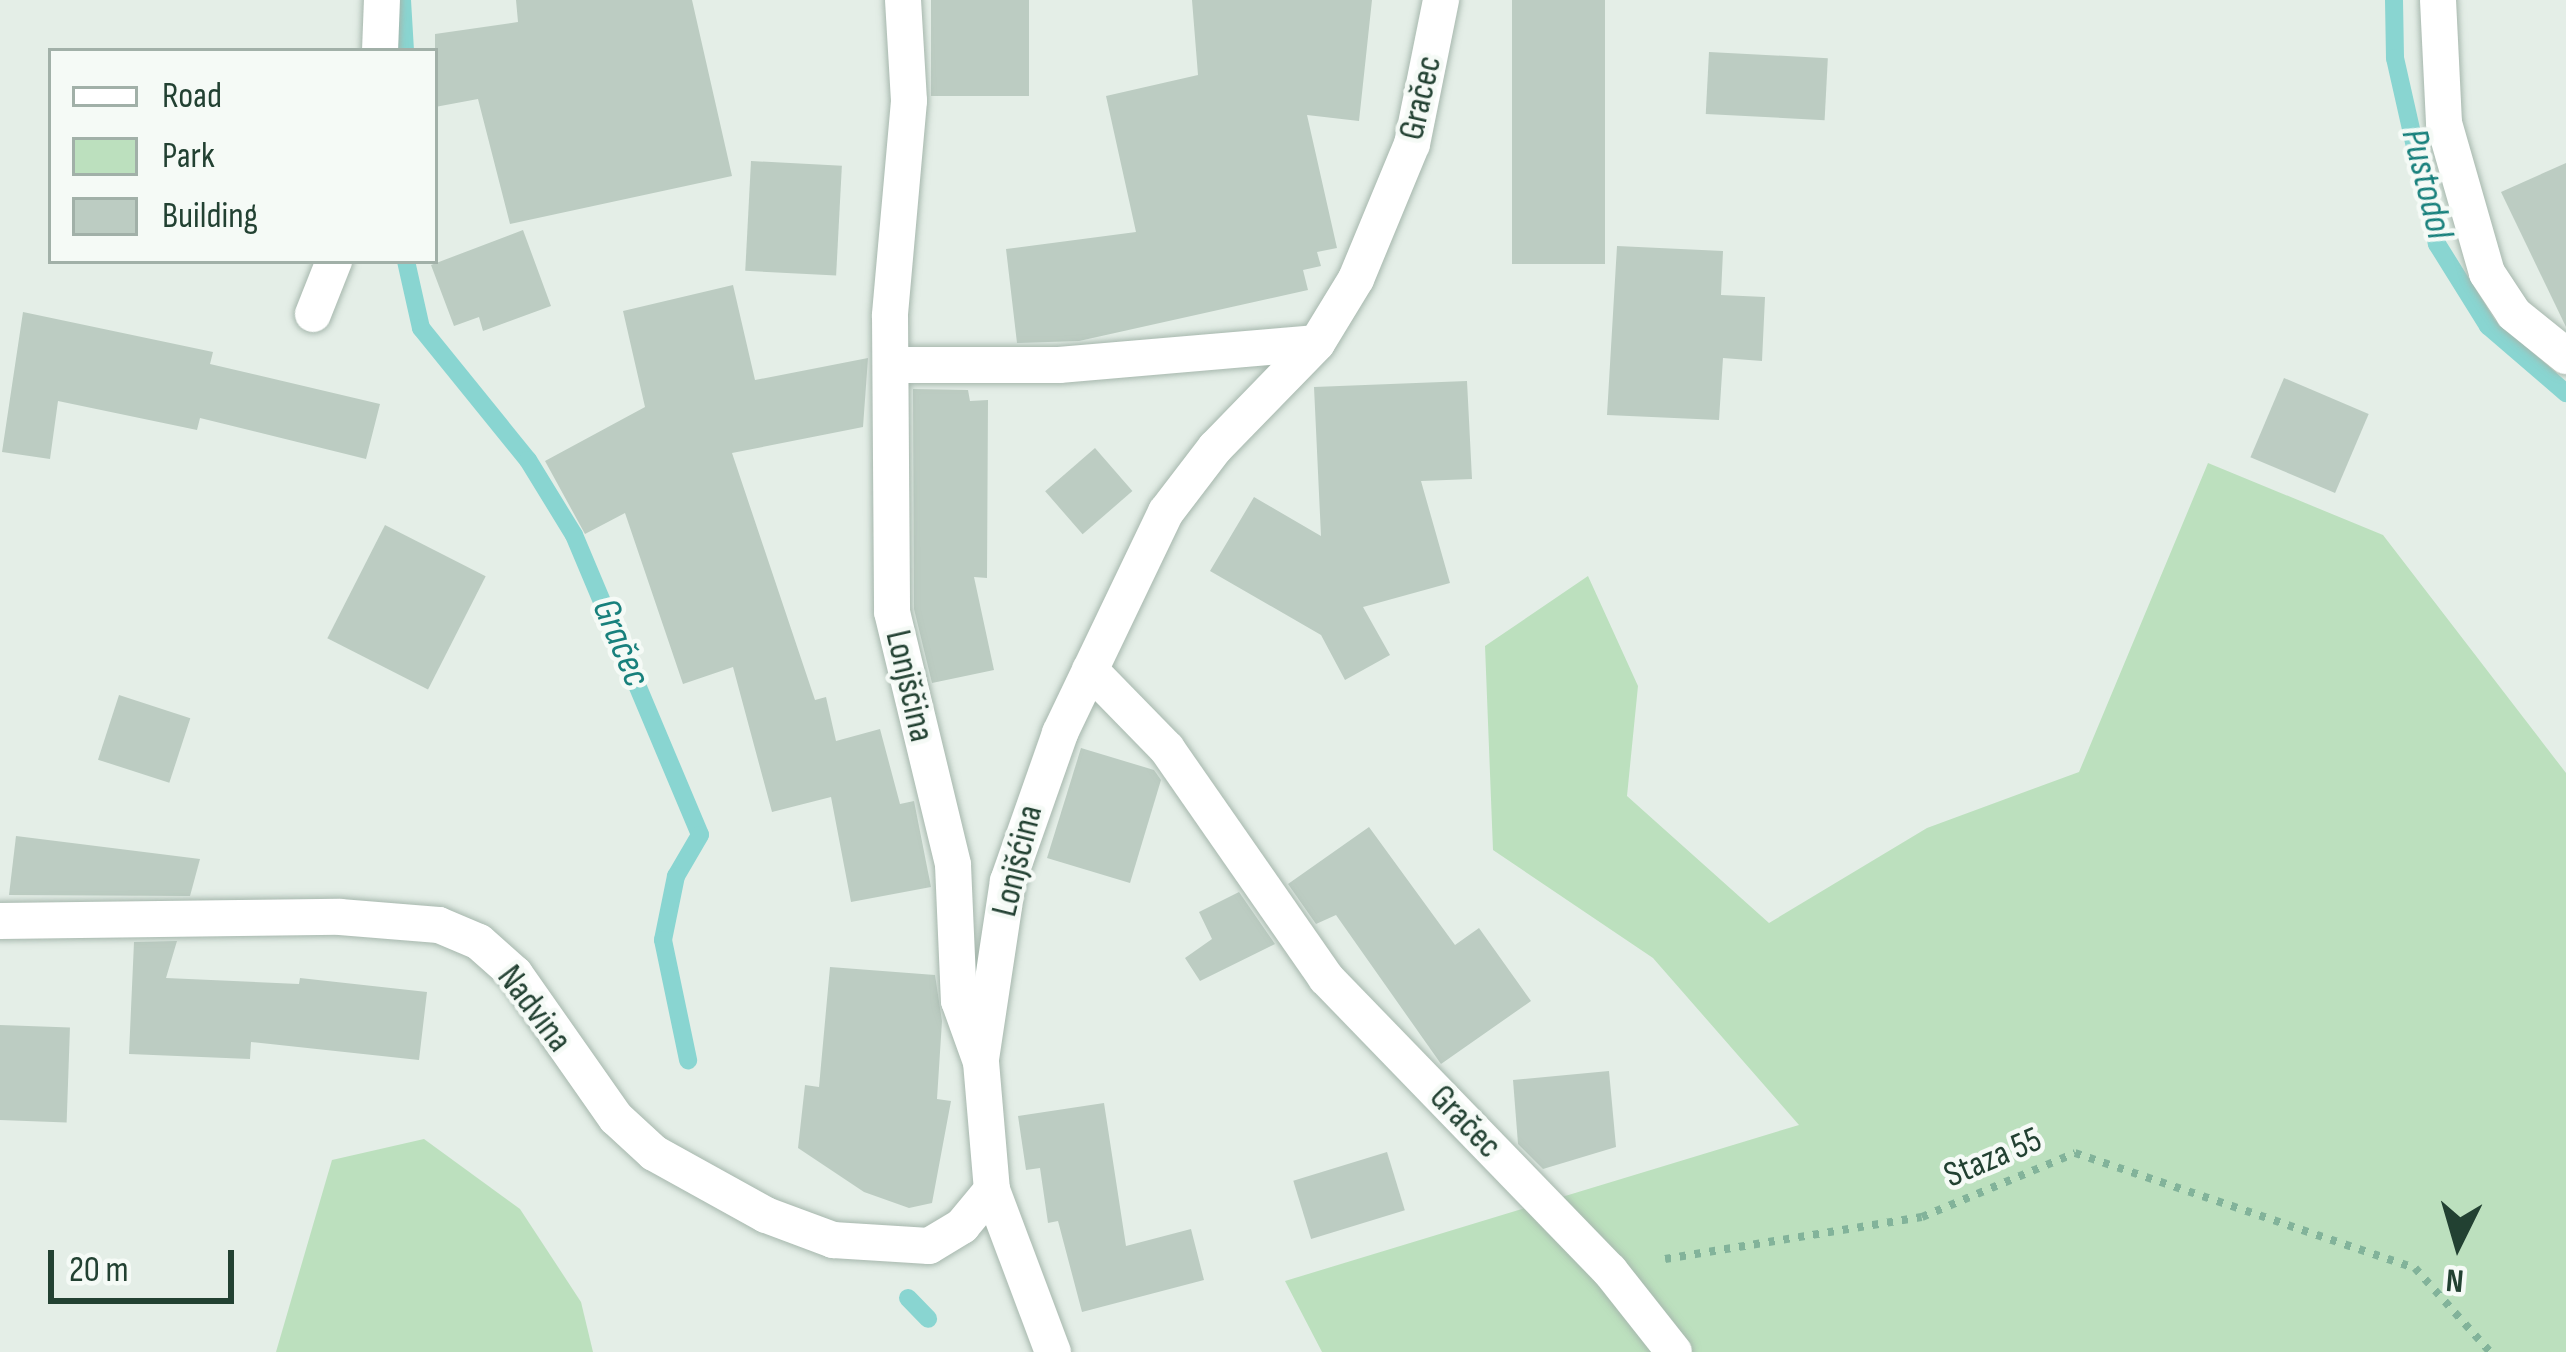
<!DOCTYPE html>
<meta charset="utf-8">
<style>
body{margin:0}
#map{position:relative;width:2566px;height:1352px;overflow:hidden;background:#e4eee7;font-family:"Sofia Sans Condensed",sans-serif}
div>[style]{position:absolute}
.green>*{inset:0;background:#bce0be}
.stream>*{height:18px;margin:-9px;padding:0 9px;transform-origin:9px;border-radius:9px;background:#89d5d1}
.building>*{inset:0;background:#bcccc2;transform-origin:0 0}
.path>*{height:8px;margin-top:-4px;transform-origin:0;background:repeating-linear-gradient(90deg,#82b39a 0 6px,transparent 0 15px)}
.roads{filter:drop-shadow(0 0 3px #a6b7ad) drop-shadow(0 0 3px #a6b7ad)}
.minor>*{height:36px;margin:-18px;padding:0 18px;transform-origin:18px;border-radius:18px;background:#fff}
span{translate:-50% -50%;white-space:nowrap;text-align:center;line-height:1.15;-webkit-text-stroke:9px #f5faf6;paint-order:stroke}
.street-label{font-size:36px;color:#224132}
.water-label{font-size:39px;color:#18807c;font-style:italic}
.legend{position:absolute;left:48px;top:48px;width:390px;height:216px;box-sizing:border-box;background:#f5faf6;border:3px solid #a1b0a8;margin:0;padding:15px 21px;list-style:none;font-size:36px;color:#224132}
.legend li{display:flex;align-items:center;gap:24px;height:60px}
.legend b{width:60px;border:3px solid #a1b0a8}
.north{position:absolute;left:2398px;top:1184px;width:120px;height:120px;-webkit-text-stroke:9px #f5faf6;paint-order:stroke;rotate:185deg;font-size:33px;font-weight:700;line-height:48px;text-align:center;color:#224132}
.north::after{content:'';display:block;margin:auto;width:42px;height:54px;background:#224132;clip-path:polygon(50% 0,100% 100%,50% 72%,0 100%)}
.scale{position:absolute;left:48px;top:1250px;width:186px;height:54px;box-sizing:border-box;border:6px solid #224132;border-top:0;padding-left:15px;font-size:36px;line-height:42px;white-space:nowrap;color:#224132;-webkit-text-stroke:9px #f5faf6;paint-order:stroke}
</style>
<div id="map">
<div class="green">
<div style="clip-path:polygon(2208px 463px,2383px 535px,2566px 773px,2566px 1352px,1322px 1352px,1285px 1281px,1799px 1125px,1653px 958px,1493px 850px,1485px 646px,1588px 576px,1638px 686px,1627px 796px,1769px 923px,1927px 828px,2079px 772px)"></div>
<div style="clip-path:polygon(424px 1139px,520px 1209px,581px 1302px,593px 1352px,276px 1352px,332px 1160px)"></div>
</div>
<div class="stream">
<div style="left:402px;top:0;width:51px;rotate:86.6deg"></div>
<div style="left:2394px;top:0;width:58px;rotate:89deg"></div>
<div style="left:2395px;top:58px;width:191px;rotate:77.3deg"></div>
<div style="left:2437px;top:244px;width:97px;rotate:58.1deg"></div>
<div style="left:2488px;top:326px;width:103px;rotate:40.7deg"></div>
<div style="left:406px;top:261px;width:69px;rotate:77.4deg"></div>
<div style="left:421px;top:328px;width:170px;rotate:51deg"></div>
<div style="left:528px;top:460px;width:88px;rotate:58.5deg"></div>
<div style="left:574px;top:535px;width:325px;rotate:67.2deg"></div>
<div style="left:700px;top:835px;width:48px;rotate:120.3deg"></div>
<div style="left:676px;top:876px;width:65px;rotate:101.5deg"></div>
<div style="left:663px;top:940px;width:123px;rotate:78.2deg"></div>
<div style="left:908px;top:1298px;width:29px;rotate:46deg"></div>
</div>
<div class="building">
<div style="clip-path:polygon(516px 0,692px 0,732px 176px,510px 224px,478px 99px,435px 107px,435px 34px,518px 22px)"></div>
<div style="left:931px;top:0;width:98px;height:96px"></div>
<div style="clip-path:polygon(1192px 0,1372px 0,1359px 121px,1307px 115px,1337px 248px,1317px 252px,1321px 266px,1303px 270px,1308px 290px,1079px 341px,1017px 343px,1006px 249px,1136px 232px,1106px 96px,1198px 75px)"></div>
<div style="left:1512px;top:0;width:93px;height:264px"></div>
<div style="left:1709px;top:52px;width:119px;height:62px;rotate:3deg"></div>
<div style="left:751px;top:161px;width:91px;height:110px;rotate:3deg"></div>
<div style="clip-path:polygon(2566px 163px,2566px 327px,2501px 192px)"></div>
<div style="clip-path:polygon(523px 230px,551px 306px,483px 331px,479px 317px,454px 326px,431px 265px)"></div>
<div style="clip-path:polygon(1617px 246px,1723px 251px,1721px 295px,1765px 297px,1762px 361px,1723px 358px,1719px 420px,1607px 415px)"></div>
<div style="clip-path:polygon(733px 285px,755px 380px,868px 358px,863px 427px,732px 453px,815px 700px,826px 697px,836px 741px,880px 729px,900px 804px,914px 801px,931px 887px,851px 902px,831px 797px,772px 812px,733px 667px,683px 684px,625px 513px,585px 534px,545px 461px,645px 407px,623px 311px)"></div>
<div style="clip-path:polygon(23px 312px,213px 352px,210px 364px,380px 404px,366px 459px,200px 418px,197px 430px,58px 401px,50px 459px,2px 452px)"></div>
<div style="left:2284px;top:378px;width:92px;height:86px;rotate:23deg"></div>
<div style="clip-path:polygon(1467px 381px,1472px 479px,1421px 481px,1450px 583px,1363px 607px,1390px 655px,1345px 680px,1321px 635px,1210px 571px,1254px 497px,1321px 536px,1314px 387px)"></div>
<div style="clip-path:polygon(913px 389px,968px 390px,970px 401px,988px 400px,987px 578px,974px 577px,994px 670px,932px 683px,914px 609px)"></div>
<div style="left:1095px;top:448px;width:57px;height:66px;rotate:49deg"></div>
<div style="left:385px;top:525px;width:113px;height:127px;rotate:27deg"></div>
<div style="left:119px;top:695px;width:75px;height:68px;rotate:18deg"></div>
<div style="clip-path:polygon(1081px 748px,1154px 770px,1161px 780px,1130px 883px,1047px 858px)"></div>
<div style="clip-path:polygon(1369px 827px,1455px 945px,1479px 928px,1531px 1001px,1441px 1064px,1336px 915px,1316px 924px,1288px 884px)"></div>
<div style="clip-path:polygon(16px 836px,200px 859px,190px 896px,9px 895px)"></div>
<div style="clip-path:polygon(1239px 892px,1275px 944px,1200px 981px,1185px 958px,1212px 939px,1199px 912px)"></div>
<div style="clip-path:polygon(177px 941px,166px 978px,299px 984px,300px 978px,427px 992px,419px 1060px,251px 1042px,250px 1059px,129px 1054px,134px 942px)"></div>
<div style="clip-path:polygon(830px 967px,935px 975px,942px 1021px,937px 1099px,951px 1101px,932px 1203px,909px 1208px,864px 1192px,798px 1148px,805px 1085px,819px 1087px)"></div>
<div style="left:0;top:1025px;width:70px;height:95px;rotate:2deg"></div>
<div style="clip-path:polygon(1609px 1071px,1616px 1147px,1543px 1169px,1518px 1144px,1513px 1080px)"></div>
<div style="clip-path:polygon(1104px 1103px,1126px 1246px,1191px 1229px,1204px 1280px,1082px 1312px,1058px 1221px,1048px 1223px,1040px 1168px,1026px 1170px,1018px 1116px)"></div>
<div style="left:1387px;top:1152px;width:61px;height:98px;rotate:73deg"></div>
</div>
<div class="path">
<div style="left:1665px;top:1259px;width:260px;rotate:-9.3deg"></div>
<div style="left:1922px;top:1217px;width:166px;rotate:-22.7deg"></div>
<div style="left:2075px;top:1153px;width:359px;rotate:18.7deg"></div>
<div style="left:2415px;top:1268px;width:113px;rotate:48.2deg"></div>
</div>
<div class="roads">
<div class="minor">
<div style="left:903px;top:0;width:101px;rotate:86.6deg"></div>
<div style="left:909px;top:101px;width:216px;rotate:95.1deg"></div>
<div style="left:890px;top:316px;width:296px;rotate:89.6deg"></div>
<div style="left:892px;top:612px;width:260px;rotate:76.4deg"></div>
<div style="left:953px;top:865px;width:136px;rotate:87.5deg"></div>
<div style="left:959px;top:1001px;width:65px;rotate:70.2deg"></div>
<div style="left:981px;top:1062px;width:128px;rotate:85.1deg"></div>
<div style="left:992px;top:1190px;width:173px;rotate:69.4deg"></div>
<div style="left:2438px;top:0;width:123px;rotate:87.2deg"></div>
<div style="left:2444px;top:123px;width:156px;rotate:74deg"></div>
<div style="left:2487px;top:273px;width:49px;rotate:56.6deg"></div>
<div style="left:2514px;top:314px;width:67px;rotate:38.9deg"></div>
<div style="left:380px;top:51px;width:51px;rotate:-87.8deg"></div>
<div style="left:313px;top:314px;width:57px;rotate:-68.4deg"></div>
<div style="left:892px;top:365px;width:167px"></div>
<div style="left:1059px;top:365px;width:259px;rotate:-4.9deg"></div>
<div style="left:1090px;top:670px;width:110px;rotate:45.7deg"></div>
<div style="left:1167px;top:749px;width:279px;rotate:55.2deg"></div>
<div style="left:1326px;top:978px;width:408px;rotate:45.9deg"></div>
<div style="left:1610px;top:1271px;width:103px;rotate:51.7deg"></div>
<div style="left:0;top:921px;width:340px;rotate:-0.7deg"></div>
<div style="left:340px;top:917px;width:99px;rotate:4.6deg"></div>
<div style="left:439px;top:925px;width:43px;rotate:23deg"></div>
<div style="left:479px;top:942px;width:48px;rotate:41.6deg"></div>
<div style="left:515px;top:974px;width:176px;rotate:55deg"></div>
<div style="left:616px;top:1118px;width:52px;rotate:42.6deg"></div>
<div style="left:654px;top:1153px;width:128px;rotate:29deg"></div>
<div style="left:766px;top:1215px;width:72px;rotate:20.5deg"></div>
<div style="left:833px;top:1240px;width:96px;rotate:3.6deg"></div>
<div style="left:929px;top:1246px;width:39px;rotate:-31deg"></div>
<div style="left:962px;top:1226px;width:47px;rotate:-50.2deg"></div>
<div style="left:981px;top:1059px;width:180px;rotate:-81.4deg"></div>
<div style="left:1008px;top:881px;width:157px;rotate:-70.6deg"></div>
<div style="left:1060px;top:733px;width:245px;rotate:-64.4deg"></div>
<div style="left:1166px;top:512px;width:81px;rotate:-52.6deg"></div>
<div style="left:1215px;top:448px;width:146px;rotate:-45.8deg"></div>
<div style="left:1317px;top:343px;width:75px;rotate:-58.6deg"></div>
<div style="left:1356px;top:279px;width:146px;rotate:-67.5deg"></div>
<div style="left:1412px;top:144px;width:147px;rotate:-78.6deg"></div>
</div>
</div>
<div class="street-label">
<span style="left:1421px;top:98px;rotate:-77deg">Gračec</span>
<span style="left:909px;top:686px;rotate:77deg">Lonjščina</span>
<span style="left:1018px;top:861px;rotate:-76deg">Lonjšćina</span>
<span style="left:534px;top:1009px;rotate:53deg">Nadvina</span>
<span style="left:1465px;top:1122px;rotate:46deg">Gračec</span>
<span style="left:1993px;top:1158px;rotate:-23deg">Staza 55</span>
</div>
<div class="water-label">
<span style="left:2426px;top:184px;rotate:76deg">Pustodol</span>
<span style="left:620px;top:643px;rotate:67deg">Gračec</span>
</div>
<ul class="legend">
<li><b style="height:15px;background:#fff"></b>Road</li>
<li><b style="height:33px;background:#bce0be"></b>Park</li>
<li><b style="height:33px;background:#bcccc2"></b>Building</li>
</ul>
<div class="north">N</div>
<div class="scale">20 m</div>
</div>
